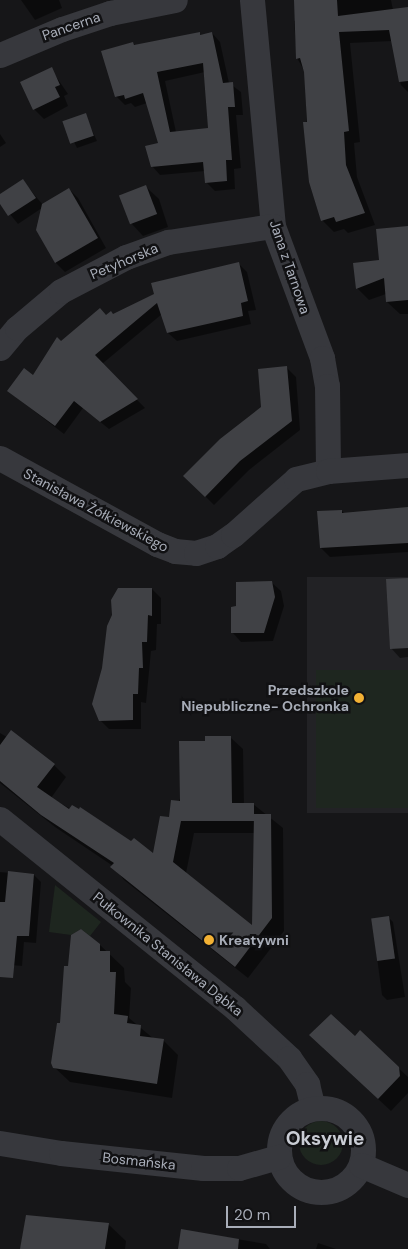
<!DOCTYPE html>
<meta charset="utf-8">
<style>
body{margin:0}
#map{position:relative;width:408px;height:1249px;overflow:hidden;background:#161618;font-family:"DM Sans",sans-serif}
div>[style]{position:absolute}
.built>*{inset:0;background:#222225;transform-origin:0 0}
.green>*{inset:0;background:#1e261f;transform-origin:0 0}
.round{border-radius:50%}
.shadow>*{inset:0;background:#0007}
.building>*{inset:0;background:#404145;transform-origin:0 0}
.minor>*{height:25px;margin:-12.5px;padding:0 12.5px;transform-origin:12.5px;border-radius:12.5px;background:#37383d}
.minor>.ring{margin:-12.5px;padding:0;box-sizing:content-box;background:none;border:25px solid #37383d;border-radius:50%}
.dots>*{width:14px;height:14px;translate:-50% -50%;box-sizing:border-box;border:2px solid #111113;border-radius:50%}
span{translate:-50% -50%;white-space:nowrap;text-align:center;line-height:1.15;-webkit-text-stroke:5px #111113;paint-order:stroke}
.street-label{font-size:14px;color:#a8adb8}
.poi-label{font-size:14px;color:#a8adb8;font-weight:700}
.right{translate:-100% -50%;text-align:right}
.left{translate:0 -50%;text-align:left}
.district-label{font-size:19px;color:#c9ccd4;font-weight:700}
.scale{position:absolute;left:226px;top:1206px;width:70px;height:22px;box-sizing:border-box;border:2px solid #a8adb8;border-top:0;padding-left:6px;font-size:15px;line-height:18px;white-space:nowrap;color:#a8adb8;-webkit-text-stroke:4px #111113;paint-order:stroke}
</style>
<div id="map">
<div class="built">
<div style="left:408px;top:577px;width:236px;height:101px;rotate:90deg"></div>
</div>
<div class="green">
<div style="left:408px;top:670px;width:138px;height:92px;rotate:90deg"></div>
<div style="clip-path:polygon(55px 885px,101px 922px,90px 936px,81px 929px,71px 935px,49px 932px)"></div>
<div class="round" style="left:299px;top:1121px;width:44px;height:44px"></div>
</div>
<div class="shadow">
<div style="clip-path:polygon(21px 0,59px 0,62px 8px,35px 20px)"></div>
<div style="clip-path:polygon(302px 0,391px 0,393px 10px,408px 8px,408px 92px,401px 85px,392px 41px,350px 43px,360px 142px,354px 143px,357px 177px,375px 225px,348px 233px,344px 229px,334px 232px,322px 220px,308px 168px,305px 72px,297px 58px,294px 21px,297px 20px)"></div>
<div style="clip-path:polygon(evenodd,212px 33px,220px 42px,229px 83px,241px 92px,243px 115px,236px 115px,241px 168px,234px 169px,235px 189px,215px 191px,206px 182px,205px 171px,160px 175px,152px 166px,159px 144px,147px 103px,135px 107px,131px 103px,125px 105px,116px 96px,133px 43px,136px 46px,212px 33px,205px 72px,209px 130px,176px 132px,165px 81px,205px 72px)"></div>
<div style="clip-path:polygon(51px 69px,68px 94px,64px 96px,68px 106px,44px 119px,35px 110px,22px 83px)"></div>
<div style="clip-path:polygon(85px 115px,97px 141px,77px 148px,64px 122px)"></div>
<div style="clip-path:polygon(0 134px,6px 143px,0 147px)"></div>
<div style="clip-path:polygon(23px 181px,43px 205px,69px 189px,78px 198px,106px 248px,65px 272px,56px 263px,42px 208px,18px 224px,0 202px,0 196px)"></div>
<div style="clip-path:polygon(146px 187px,159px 199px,168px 227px,143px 236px,131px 223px)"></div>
<div style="clip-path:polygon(408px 227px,408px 314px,400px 314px,387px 302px,386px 294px,369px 300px,357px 288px)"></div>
<div style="clip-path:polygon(238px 263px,247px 272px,256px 310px,248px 311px,251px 324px,177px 341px,168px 333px,162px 314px,102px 364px,145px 408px,109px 429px,83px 408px,64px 434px,8px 391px,33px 377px,60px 343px,107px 317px)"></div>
<div style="clip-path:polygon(287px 368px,296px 377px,300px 430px,249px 470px,214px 505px,185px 476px,263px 407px)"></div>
<div style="clip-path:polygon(408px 508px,408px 552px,330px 557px,321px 548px,342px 511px,345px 514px)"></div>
<div style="clip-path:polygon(408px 579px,408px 657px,400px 658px,391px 648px)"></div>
<div style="clip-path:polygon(271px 582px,281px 591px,284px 606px,273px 641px,241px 642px,232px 632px,238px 608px)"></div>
<div style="clip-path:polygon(152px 589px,161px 598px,161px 624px,157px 624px,156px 650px,151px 651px,146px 703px,141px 702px,141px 729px,109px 729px,100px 720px)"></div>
<div style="clip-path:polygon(evenodd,0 733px,54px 765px,66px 777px,51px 798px,154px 855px,206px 742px,230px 737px,243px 749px,244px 804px,253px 804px,283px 828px,284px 931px,248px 978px,124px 880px,113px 866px,55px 827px,0 783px,0 733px,194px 833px,255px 833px,254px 928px,186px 873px,194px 833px)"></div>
<div style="clip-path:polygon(0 872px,34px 875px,41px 882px,36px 943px,24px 942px,22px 966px,0 964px)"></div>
<div style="clip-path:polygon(388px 917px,393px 922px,405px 997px,387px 1000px,382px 995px,372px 920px)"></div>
<div style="clip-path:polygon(100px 945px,124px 968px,125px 982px,131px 988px,129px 1018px,154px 1039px,163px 1040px,178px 1055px,172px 1098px,70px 1082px,54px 1067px,69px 967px)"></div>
<div style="clip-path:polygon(360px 1032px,408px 1077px,408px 1093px,391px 1111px,323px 1048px,355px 1038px)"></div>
<div style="clip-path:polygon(108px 1224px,126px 1241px,125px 1249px,21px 1249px)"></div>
<div style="clip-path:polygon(182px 1230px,266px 1244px,270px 1249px,179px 1249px)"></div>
<div style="clip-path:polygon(318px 1243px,336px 1249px,316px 1249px)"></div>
</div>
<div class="building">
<div style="clip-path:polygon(294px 0,337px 0,338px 16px,408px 7px,408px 81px,399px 82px,389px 30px,339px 32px,349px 131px,344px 132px,346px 165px,365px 213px,336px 222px,334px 217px,321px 221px,309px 182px,303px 122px,307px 122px,304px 72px,300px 58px,296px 59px)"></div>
<div style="clip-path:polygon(evenodd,200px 32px,200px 35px,212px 32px,223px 83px,233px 82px,235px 107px,228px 107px,232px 160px,226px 160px,227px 181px,205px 183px,203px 162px,151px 167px,145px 146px,158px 143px,143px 93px,125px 99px,124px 95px,115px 97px,101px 51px,133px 42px,134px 45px,200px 32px,203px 63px,208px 128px,170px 132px,157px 72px,203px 63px)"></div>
<div style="clip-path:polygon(52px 67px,60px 85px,55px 87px,60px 97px,33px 110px,20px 82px)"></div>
<div style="left:86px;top:113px;width:24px;height:25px;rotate:71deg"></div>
<div style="clip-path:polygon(23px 179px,36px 198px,8px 216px,0 204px,0 194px)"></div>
<div style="left:146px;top:185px;width:31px;height:29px;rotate:69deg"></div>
<div style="clip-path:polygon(69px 188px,98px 238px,55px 263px,36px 230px,42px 204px)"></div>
<div style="clip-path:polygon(408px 226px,408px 300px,386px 302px,384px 278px,356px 289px,353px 263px,379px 260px,376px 229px)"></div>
<div style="clip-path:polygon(239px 262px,248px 301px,241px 303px,243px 316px,167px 333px,157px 303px,95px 355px,138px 399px,100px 422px,74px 401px,55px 426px,7px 391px,24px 368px,33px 375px,57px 337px,61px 341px,100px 308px,106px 315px,111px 311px,113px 314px,154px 294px,151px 283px)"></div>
<div style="clip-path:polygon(287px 366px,292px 421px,240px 461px,205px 497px,183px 476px,220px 439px,261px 407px,258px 369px)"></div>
<div style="clip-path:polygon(408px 507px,408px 543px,320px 548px,317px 511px,342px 510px,342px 513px)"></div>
<div style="clip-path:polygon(408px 578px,408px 648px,390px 649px,386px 579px)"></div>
<div style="clip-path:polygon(272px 581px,275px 597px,264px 633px,231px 633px,231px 607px,236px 606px,236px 582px)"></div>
<div style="clip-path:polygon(118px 588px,152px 588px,152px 616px,148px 615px,147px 642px,142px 642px,143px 668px,139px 668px,138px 694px,133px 694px,133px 720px,99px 721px,92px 704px,102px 668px,107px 626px,112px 615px,111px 600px)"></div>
<div style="clip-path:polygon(11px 730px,55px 764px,37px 787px,69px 809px,72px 805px,79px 809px,80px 807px,131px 841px,134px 838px,153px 853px,160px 816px,169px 817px,171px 800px,180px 801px,179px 741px,205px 741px,205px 736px,231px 736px,232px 803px,254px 803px,254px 821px,181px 821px,173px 862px,252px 925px,254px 814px,271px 814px,272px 918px,235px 967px,110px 867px,114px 863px,41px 815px,0 781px,0 745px)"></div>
<div style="clip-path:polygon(8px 871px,34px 874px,29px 936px,17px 936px,13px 978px,0 977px,0 902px,5px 902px)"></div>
<div style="left:389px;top:916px;width:43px;height:18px;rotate:82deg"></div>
<div style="clip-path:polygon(81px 929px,100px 944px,100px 951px,110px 951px,110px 972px,116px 972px,114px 1014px,128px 1016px,127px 1023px,141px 1025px,140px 1036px,164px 1039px,157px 1084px,53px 1068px,51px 1063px,57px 1023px,60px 1023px,64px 966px,68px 966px,71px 935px)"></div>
<div style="clip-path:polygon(331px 1014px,355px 1036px,360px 1030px,399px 1067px,400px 1076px,378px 1099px,309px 1035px)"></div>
<div style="clip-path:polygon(26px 1215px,109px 1223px,105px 1249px,20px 1249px)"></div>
<div style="clip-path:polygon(181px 1229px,239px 1239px,238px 1249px,178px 1249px)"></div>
</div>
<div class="minor">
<div style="left:252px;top:0;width:227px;rotate:84.7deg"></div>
<div style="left:273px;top:226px;width:141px;rotate:69.6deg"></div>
<div style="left:322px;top:358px;width:28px;rotate:80deg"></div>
<div style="left:327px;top:386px;width:85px;rotate:89.3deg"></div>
<div style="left:0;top:55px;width:67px;rotate:-22.8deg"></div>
<div style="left:62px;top:29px;width:51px;rotate:-18.4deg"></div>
<div style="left:110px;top:13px;width:66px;rotate:-11.3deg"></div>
<div style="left:0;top:348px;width:26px;rotate:-50deg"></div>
<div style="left:17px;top:328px;width:57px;rotate:-40.1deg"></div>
<div style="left:61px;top:291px;width:73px;rotate:-27.6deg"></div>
<div style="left:126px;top:257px;width:45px;rotate:-19.7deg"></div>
<div style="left:168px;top:242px;width:106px;rotate:-8.7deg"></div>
<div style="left:0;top:458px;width:179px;rotate:28.7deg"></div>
<div style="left:157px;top:544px;width:19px;rotate:21deg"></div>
<div style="left:175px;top:551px;width:21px;rotate:5deg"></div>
<div style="left:196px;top:553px;width:22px;rotate:-18deg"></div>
<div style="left:217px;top:546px;width:19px;rotate:-35deg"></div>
<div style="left:233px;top:535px;width:84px;rotate:-41.6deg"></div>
<div style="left:296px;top:479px;width:33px;rotate:-14deg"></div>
<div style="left:328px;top:471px;width:80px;rotate:-4.3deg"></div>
<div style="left:0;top:819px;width:302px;rotate:38.8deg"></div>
<div style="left:235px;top:1008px;width:74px;rotate:42.8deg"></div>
<div style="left:289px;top:1058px;width:32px;rotate:55deg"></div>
<div style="left:307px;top:1084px;width:25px;rotate:76deg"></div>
<div class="ring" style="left:279px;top:1108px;width:59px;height:59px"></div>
<div style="left:0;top:1143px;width:62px;rotate:9.3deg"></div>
<div style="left:61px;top:1153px;width:143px;rotate:6deg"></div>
<div style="left:203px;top:1168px;width:36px"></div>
<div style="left:239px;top:1168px;width:41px;rotate:-15.8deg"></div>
<div style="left:361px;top:1165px;width:51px;rotate:23.1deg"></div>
</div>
<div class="dots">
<div style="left:359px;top:698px;background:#f2b134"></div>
<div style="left:209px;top:940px;background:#f2b134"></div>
</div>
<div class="street-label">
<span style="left:71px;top:26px;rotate:-19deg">Pancerna</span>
<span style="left:124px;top:261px;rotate:-23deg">Petyhorska</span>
<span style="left:290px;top:267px;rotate:71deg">Jana z Tarnowa</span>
<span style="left:96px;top:510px;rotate:28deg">Stanisława Żółkiewskiego</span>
<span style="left:168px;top:954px;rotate:39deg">Pułkownika Stanisława Dąbka</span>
<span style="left:139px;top:1161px;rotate:6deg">Bosmańska</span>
</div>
<div class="poi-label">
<span class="right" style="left:349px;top:698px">Przedszkole<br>Niepubliczne- Ochronka</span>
<span class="left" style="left:219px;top:940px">Kreatywni</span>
</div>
<div class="district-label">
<span style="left:325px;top:1139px">Oksywie</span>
</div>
<div class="scale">20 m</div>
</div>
